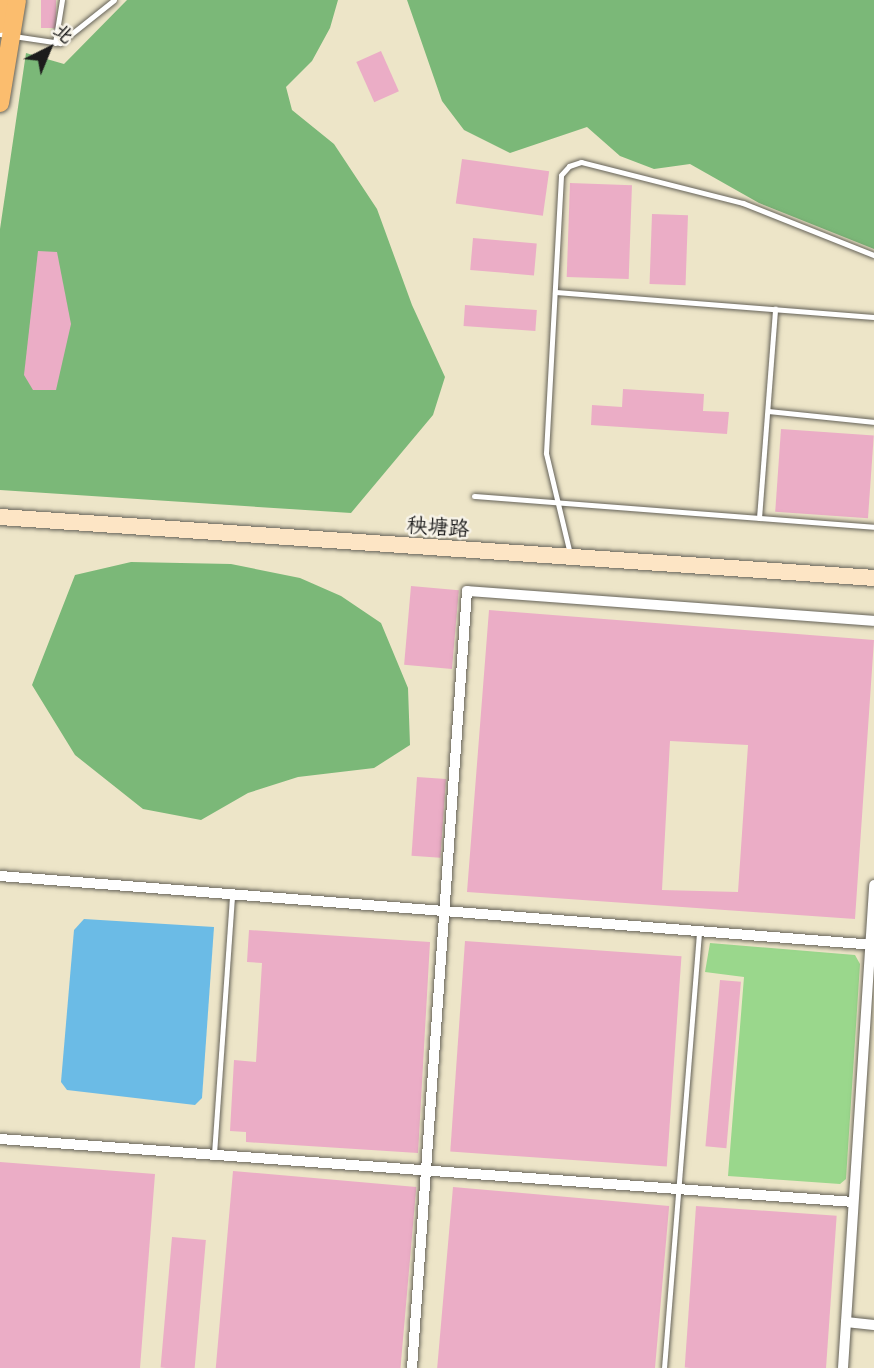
<!DOCTYPE html>
<meta charset="utf-8">
<style>
body{margin:0}
#map{position:relative;width:874px;height:1368px;overflow:hidden;background:#ede5c8;font-family:Sriracha,"LXGW WenKai TC",sans-serif}
div>[style]{position:absolute}
.green>*{inset:0;background:#9ad78c}
.forest>*{inset:0;background:#7bb878}
.water>*{inset:0;background:#6bbbe6}
.building>*{inset:0;background:#ebadc6;transform-origin:0 0}
.roads{filter:drop-shadow(0 0 2px #656258) drop-shadow(0 0 2px #656258)}
.service>*{height:5px;margin:-2.5px;padding:0 2.5px;transform-origin:2.5px;border-radius:2.5px;background:#fff}
.minor>*{height:10px;margin:-5px;padding:0 5px;transform-origin:5px;border-radius:5px;background:#fff}
.secondary>*{height:16px;margin:-8px;padding:0 8px;transform-origin:8px;border-radius:8px;background:#fde5c5}
.primary>*{height:18px;margin:-9px;padding:0 9px;transform-origin:9px;border-radius:9px;background:#fbbd6e}
span{translate:-50% -50%;white-space:nowrap;text-align:center;line-height:1.15;-webkit-text-stroke:5px #f7f3e8;paint-order:stroke}
.street-label{font-size:21px;color:#1c1c1c}
.north{position:absolute;left:14px;top:14px;width:70px;height:70px;-webkit-text-stroke:5px #f7f3e8;paint-order:stroke;rotate:43deg;font-size:19px;font-weight:700;line-height:28px;text-align:center;color:#1c1c1c}
.north::after{content:'';display:block;margin:auto;width:24px;height:32px;background:#1c1c1c;clip-path:polygon(50% 0,100% 100%,50% 72%,0 100%)}
</style>
<div id="map">
<div class="green">
<div style="clip-path:polygon(710px 943px,855px 955px,860px 964px,846px 1179px,840px 1184px,728px 1176px,744px 977px,705px 972px)"></div>
</div>
<div class="forest">
<div style="clip-path:polygon(127px 0,338px 0,330px 28px,312px 61px,286px 87px,292px 110px,334px 144px,377px 209px,412px 305px,445px 377px,433px 415px,351px 513px,0 490px,0 229px,26px 53px,64px 64px)"></div>
<div style="clip-path:polygon(407px 0,874px 0,874px 249px,759px 203px,690px 164px,654px 169px,620px 156px,587px 127px,510px 153px,464px 130px,442px 101px)"></div>
<div style="clip-path:polygon(131px 562px,231px 564px,300px 578px,341px 596px,381px 623px,408px 688px,410px 745px,374px 768px,298px 777px,248px 793px,201px 820px,143px 809px,75px 755px,32px 685px,75px 575px)"></div>
</div>
<div class="water">
<div style="clip-path:polygon(84px 919px,214px 927px,202px 1098px,195px 1105px,67px 1090px,61px 1082px,74px 930px)"></div>
</div>
<div class="building">
<div style="left:41px;top:0;width:15px;height:28px"></div>
<div style="left:381px;top:51px;width:44px;height:27px;rotate:66deg"></div>
<div style="left:462px;top:159px;width:88px;height:45px;rotate:8deg"></div>
<div style="left:570px;top:183px;width:62px;height:94px;rotate:2deg"></div>
<div style="left:652px;top:214px;width:36px;height:70px;rotate:2deg"></div>
<div style="left:473px;top:238px;width:64px;height:32px;rotate:5deg"></div>
<div style="clip-path:polygon(38px 251px,57px 252px,71px 324px,56px 390px,33px 390px,24px 375px)"></div>
<div style="left:465px;top:305px;width:72px;height:21px;rotate:4deg"></div>
<div style="clip-path:polygon(623px 389px,704px 394px,703px 411px,729px 412px,727px 434px,591px 425px,592px 405px,622px 407px)"></div>
<div style="left:781px;top:429px;width:93px;height:83px;rotate:4deg"></div>
<div style="left:411px;top:586px;width:48px;height:79px;rotate:5deg"></div>
<div style="clip-path:polygon(evenodd,489px 610px,874px 640px,855px 919px,467px 892px,489px 610px,670px 741px,748px 745px,738px 892px,662px 890px,670px 741px)"></div>
<div style="left:417px;top:777px;width:29px;height:79px;rotate:4deg"></div>
<div style="clip-path:polygon(249px 930px,430px 942px,418px 1153px,246px 1142px,246px 1132px,230px 1131px,234px 1060px,256px 1062px,262px 963px,247px 962px)"></div>
<div style="left:465px;top:941px;width:217px;height:211px;rotate:4deg"></div>
<div style="left:720px;top:980px;width:21px;height:167px;rotate:5deg"></div>
<div style="clip-path:polygon(0 1162px,155px 1174px,140px 1368px,0 1368px)"></div>
<div style="left:233px;top:1171px;width:184px;height:198px;rotate:5deg"></div>
<div style="left:453px;top:1187px;width:217px;height:182px;rotate:5deg"></div>
<div style="left:696px;top:1206px;width:141px;height:162px;rotate:4deg"></div>
<div style="left:172px;top:1237px;width:34px;height:131px;rotate:5deg"></div>
</div>
<div class="roads">
<div class="service">
<div style="left:0;top:34px;width:61px;rotate:8.5deg"></div>
<div style="left:60px;top:43px;width:69px;rotate:-38.5deg"></div>
<div style="left:55px;top:43px;width:44px;rotate:-80.8deg"></div>
<div style="left:555px;top:292px;width:320px;rotate:4.5deg"></div>
<div style="left:768px;top:411px;width:107px;rotate:5.9deg"></div>
<div style="left:474px;top:496px;width:401px;rotate:4.4deg"></div>
<div style="left:759px;top:518px;width:210px;rotate:-85.6deg"></div>
<div style="left:570px;top:554px;width:104px;rotate:-103.4deg"></div>
<div style="left:546px;top:453px;width:278px;rotate:-86.9deg"></div>
<div style="left:561px;top:175px;width:12px;rotate:-48deg"></div>
<div style="left:569px;top:166px;width:13px;rotate:-18deg"></div>
<div style="left:581px;top:162px;width:167px;rotate:14.2deg"></div>
<div style="left:743px;top:203px;width:141px;rotate:21.7deg"></div>
<div style="left:214px;top:1154px;width:260px;rotate:-86deg"></div>
<div style="left:664px;top:1368px;width:438px;rotate:-85.4deg"></div>
</div>
<div class="minor">
<div style="left:0;top:876px;width:877px;rotate:4.51deg"></div>
<div style="left:0;top:1139px;width:855px;rotate:4.22deg"></div>
<div style="left:846px;top:1322px;width:28px;rotate:6deg"></div>
<div style="left:412px;top:1368px;width:779px;rotate:-85.95deg"></div>
<div style="left:467px;top:591px;width:408px;rotate:4.2deg"></div>
<div style="left:843px;top:1368px;width:484px;rotate:-86.3deg"></div>
</div>
<div class="secondary">
<div style="left:0;top:517px;width:876px;rotate:3.99deg"></div>
</div>
<div class="primary">
<div style="left:0;top:24px;width:24px;rotate:-81deg"></div>
<div style="left:0;top:103px;width:104px;rotate:-80.6deg"></div>
</div>
</div>
<div class="street-label">
<span style="left:438px;top:527px;rotate:4deg">秧塘路</span>
</div>
<div class="north">北</div>
</div>
